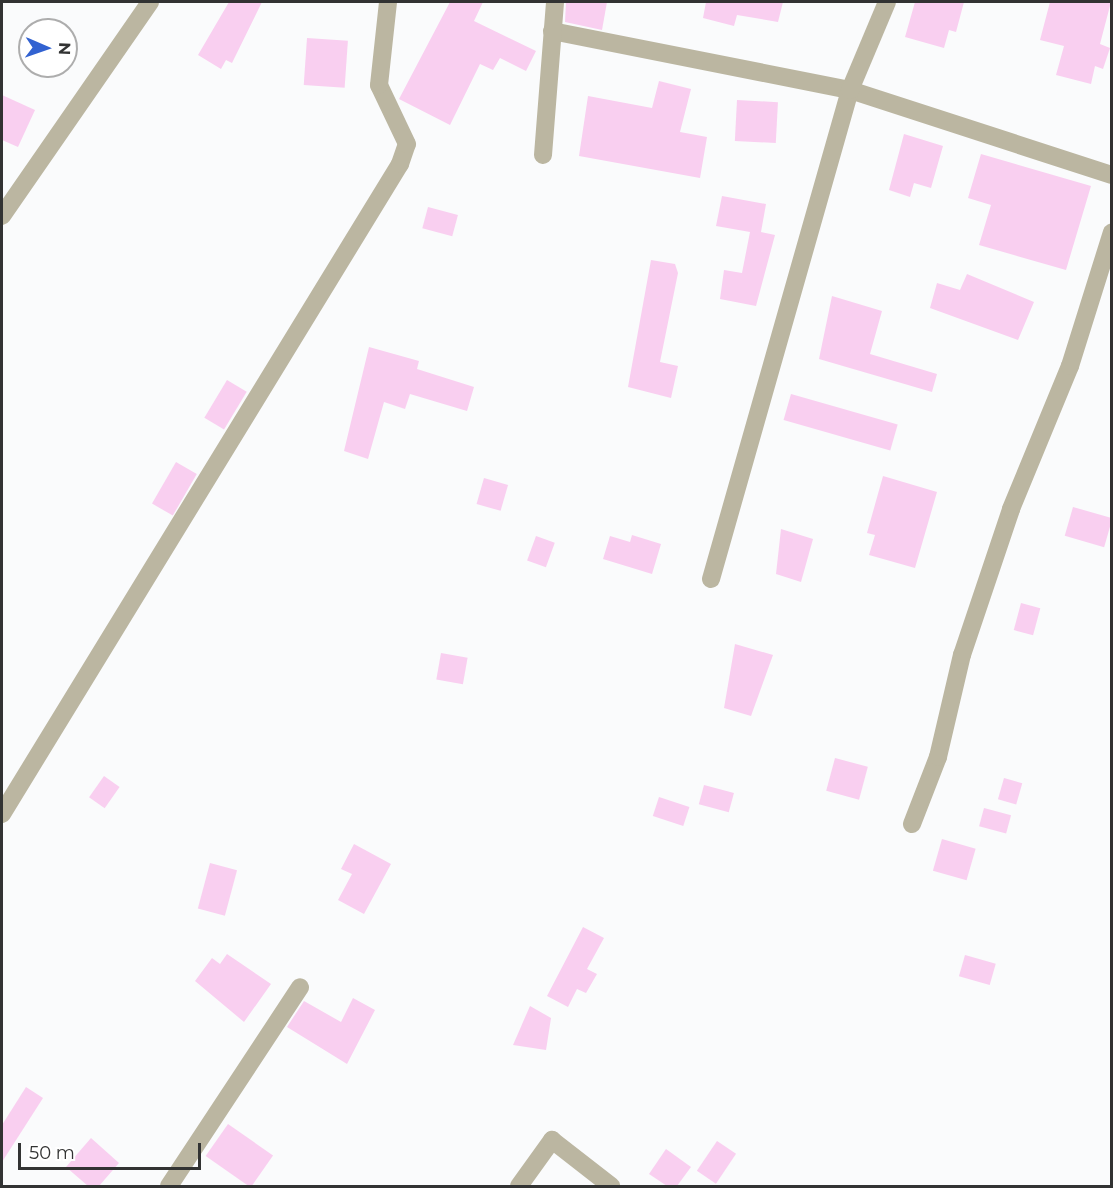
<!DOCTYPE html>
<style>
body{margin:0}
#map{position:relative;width:1113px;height:1188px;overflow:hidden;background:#fafbfc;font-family:Montserrat,sans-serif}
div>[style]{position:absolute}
.building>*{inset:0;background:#f9cff0;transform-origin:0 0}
.minor>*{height:18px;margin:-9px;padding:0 9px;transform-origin:9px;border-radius:9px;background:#bbb6a1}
span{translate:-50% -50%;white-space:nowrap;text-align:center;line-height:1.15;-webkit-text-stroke:6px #fff;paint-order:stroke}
.frame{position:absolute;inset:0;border:3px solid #323333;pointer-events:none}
.north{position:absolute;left:18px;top:18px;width:60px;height:60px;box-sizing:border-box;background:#fff;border:2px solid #adadad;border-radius:50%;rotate:92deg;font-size:16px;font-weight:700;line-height:24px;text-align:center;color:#323333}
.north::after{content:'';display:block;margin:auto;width:21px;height:27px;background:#3262d1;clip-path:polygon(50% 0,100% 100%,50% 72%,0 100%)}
.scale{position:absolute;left:18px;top:1143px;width:183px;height:27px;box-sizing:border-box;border:3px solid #323333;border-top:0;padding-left:8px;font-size:18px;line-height:21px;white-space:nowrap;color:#323333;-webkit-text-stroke:4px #fff;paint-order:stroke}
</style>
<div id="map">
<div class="building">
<div style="clip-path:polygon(229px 2px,262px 2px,232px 63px,226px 60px,221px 69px,198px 55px)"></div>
<div style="clip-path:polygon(450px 2px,483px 2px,474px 21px,536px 51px,526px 71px,500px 58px,493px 70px,480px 64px,450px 125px,399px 99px)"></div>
<div style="clip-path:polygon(566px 2px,607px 2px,602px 30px,565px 22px)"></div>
<div style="clip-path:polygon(706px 2px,783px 2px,778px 22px,737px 15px,734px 26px,703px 18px)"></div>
<div style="clip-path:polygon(915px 2px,964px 2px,956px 32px,949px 30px,944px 48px,905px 37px)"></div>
<div style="clip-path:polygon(1050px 2px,1111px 2px,1100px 44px,1110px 48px,1103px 69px,1095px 66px,1091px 84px,1056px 75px,1064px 46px,1040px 40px)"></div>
<div style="left:307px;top:38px;width:41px;height:47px;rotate:4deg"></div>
<div style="clip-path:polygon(659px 81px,691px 89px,680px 132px,707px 137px,700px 178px,579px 156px,588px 96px,652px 108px)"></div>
<div style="clip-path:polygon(2px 95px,35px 110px,18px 147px,2px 140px)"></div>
<div style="left:737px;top:100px;width:41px;height:41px;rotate:3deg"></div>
<div style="clip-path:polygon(904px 134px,943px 146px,931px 188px,914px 183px,910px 197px,889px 190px)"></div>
<div style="clip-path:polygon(981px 154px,1091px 186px,1066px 270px,979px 245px,991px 205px,968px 198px)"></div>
<div style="clip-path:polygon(722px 196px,766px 204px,761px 232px,775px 235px,756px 306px,720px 299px,724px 270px,742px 273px,750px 232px,716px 226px)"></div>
<div style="left:428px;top:207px;width:31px;height:22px;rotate:15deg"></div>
<div style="clip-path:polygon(651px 260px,675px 264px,678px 273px,660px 362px,678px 366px,671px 398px,628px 387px)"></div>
<div style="clip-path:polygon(967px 274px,1034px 302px,1018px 340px,930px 308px,937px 283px,960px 290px)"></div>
<div style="clip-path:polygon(832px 296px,882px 311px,870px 354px,937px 374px,932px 392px,819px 359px)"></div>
<div style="clip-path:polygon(369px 347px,419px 361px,417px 369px,474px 387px,467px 411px,410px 394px,405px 409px,384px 402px,368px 459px,344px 451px)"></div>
<div style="left:227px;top:380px;width:23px;height:44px;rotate:31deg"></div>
<div style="left:791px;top:394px;width:111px;height:27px;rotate:16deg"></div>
<div style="left:176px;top:462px;width:24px;height:48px;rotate:30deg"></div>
<div style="clip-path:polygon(883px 476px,937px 492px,915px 568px,869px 555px,875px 535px,867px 533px)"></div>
<div style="left:484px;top:478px;width:25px;height:27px;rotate:16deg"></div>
<div style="left:1073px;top:507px;width:41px;height:30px;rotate:16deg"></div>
<div style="clip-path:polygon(781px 529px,813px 539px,801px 582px,776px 574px)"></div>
<div style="clip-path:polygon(632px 535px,661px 544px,652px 574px,603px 559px,610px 536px,630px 542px)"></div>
<div style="left:536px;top:536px;width:20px;height:26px;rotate:20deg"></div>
<div style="left:1021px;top:603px;width:20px;height:28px;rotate:15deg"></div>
<div style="clip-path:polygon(735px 644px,773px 655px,751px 716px,724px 708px)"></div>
<div style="left:441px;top:653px;width:27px;height:27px;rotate:10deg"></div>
<div style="left:835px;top:758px;width:34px;height:34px;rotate:15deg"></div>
<div style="left:104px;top:776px;width:19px;height:26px;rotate:35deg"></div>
<div style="left:1004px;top:778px;width:19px;height:22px;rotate:16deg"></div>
<div style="left:704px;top:785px;width:31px;height:20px;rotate:15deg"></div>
<div style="left:659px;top:797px;width:32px;height:20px;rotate:18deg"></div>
<div style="left:984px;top:808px;width:28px;height:19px;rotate:15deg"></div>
<div style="left:942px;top:839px;width:35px;height:33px;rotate:16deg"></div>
<div style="clip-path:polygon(354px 844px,391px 864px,364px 914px,338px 900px,352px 874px,341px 869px)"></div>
<div style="left:210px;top:863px;width:28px;height:47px;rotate:15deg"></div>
<div style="clip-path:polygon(583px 927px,604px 938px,587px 969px,597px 974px,586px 993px,577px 989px,568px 1007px,547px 996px)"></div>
<div style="clip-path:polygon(227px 954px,271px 984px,244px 1022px,195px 981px,212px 958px,220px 964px)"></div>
<div style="left:965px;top:955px;width:32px;height:22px;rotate:16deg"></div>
<div style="clip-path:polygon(353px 998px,375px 1010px,347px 1064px,287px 1027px,304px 1001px,341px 1022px)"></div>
<div style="clip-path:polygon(530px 1006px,551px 1018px,546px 1050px,513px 1045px)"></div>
<div style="clip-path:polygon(26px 1087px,43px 1098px,2px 1162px,2px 1125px)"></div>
<div style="left:228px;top:1124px;width:55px;height:39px;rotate:35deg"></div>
<div style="clip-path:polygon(91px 1138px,119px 1163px,99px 1186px,88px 1186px,66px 1167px)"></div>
<div style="left:717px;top:1141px;width:23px;height:36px;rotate:34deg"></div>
<div style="clip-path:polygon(666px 1149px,691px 1167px,677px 1186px,667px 1186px,649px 1174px)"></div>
</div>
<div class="minor">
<div style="left:552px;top:31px;width:304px;rotate:11.2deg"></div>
<div style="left:850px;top:90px;width:275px;rotate:18deg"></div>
<div style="left:543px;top:155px;width:153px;rotate:-85.5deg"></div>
<div style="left:2px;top:216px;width:260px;rotate:-55.3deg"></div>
<div style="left:711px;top:579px;width:508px;rotate:-74.13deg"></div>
<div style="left:850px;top:90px;width:95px;rotate:-67.2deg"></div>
<div style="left:2px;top:814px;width:762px;rotate:-58.52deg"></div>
<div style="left:400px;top:164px;width:21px;rotate:-71deg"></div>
<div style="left:407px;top:144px;width:65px;rotate:-115.4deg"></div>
<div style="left:379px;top:85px;width:83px;rotate:-83.8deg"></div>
<div style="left:912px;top:824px;width:72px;rotate:-68.8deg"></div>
<div style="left:938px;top:757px;width:105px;rotate:-76.8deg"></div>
<div style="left:962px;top:655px;width:154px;rotate:-71.4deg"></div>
<div style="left:1011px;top:509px;width:155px;rotate:-67.6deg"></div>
<div style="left:1070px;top:366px;width:140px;rotate:-72.6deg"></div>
<div style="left:169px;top:1186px;width:238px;rotate:-56.6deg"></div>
<div style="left:519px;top:1186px;width:57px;rotate:-54.3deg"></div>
<div style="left:552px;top:1140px;width:75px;rotate:37.9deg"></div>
</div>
<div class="frame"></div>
<div class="north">N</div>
<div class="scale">50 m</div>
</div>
